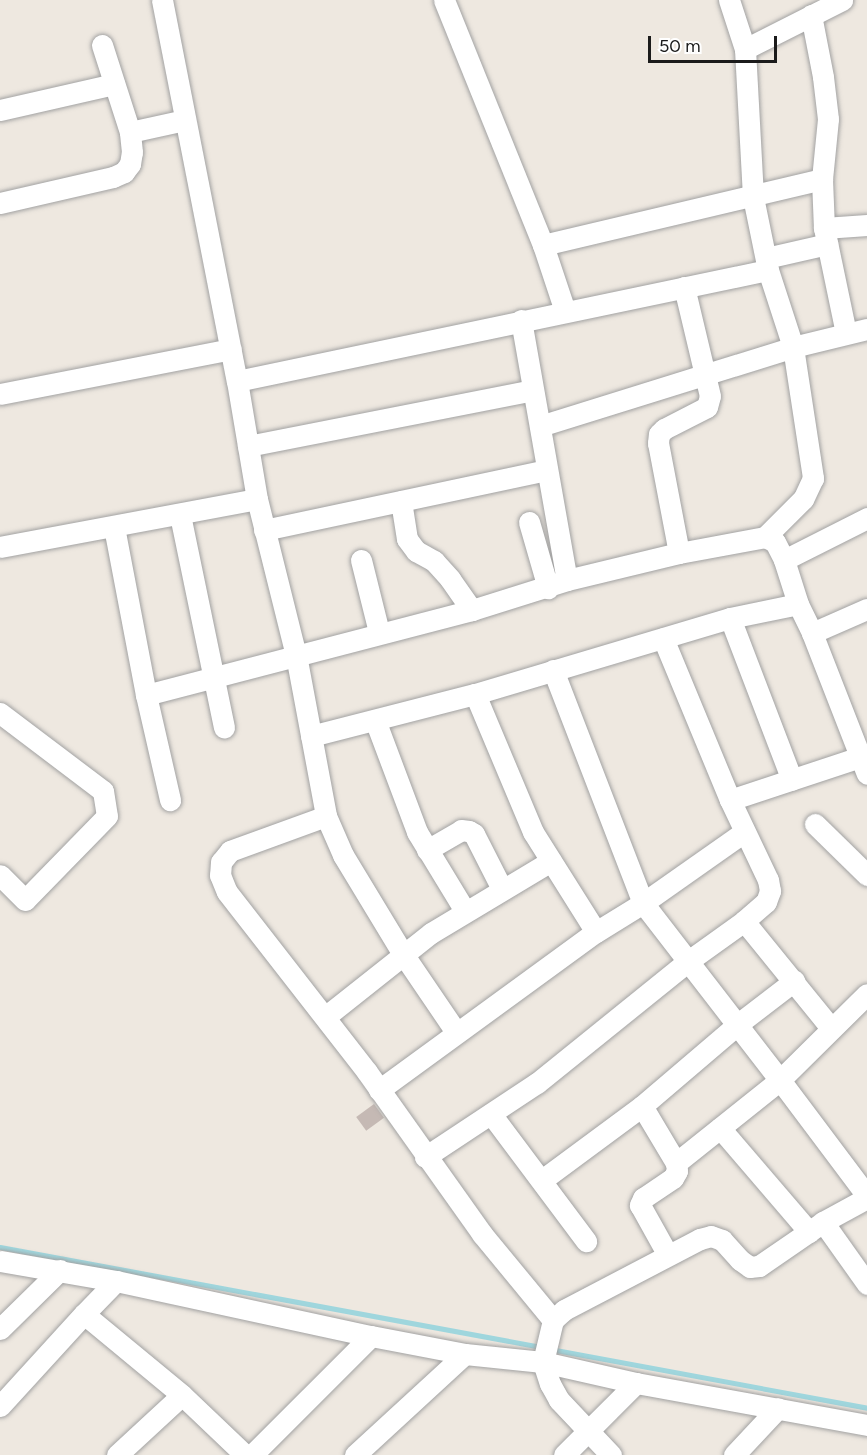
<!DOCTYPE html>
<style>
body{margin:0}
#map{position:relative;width:867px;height:1455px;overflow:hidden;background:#eee8e0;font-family:Figtree,sans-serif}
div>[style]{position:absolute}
.stream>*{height:5px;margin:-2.5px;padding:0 2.5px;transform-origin:2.5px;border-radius:2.5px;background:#9fd6dd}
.building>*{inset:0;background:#c5b9b4;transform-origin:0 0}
.roads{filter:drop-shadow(0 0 2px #a2a2a2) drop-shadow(0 0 2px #a2a2a2)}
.minor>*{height:21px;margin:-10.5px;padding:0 10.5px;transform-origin:10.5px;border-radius:10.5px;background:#fff}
span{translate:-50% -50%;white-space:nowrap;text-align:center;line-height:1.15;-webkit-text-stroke:5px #fff;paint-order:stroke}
.scale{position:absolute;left:648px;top:36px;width:129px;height:27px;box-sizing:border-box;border:3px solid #1b1b1b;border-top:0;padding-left:8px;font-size:18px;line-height:21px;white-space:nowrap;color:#1b1b1b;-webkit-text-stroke:4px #fff;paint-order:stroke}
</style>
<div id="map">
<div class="stream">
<div style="left:0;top:1247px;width:550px;rotate:10.47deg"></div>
<div style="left:550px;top:1349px;width:322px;rotate:10.5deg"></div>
</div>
<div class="building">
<div style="left:374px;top:1104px;width:17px;height:22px;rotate:54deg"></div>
</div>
<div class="roads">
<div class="minor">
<div style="left:162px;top:0;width:388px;rotate:78.9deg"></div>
<div style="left:237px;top:381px;width:120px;rotate:80.4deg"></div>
<div style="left:257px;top:499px;width:161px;rotate:76deg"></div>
<div style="left:296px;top:655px;width:164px;rotate:79.4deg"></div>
<div style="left:326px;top:816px;width:43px;rotate:66.4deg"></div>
<div style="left:343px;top:855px;width:116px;rotate:58.8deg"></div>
<div style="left:403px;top:954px;width:94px;rotate:55.8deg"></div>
<div style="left:444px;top:0;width:264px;rotate:68deg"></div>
<div style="left:543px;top:245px;width:70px;rotate:71.6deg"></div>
<div style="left:729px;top:0;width:52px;rotate:71.9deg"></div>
<div style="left:745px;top:49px;width:148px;rotate:86.9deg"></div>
<div style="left:753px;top:197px;width:75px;rotate:78.4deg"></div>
<div style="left:768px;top:270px;width:81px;rotate:72deg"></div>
<div style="left:793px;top:347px;width:133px;rotate:81.3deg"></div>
<div style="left:813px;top:478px;width:23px;rotate:115deg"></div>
<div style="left:803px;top:499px;width:54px;rotate:135deg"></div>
<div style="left:765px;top:537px;width:11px;rotate:27deg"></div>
<div style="left:775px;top:542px;width:20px;rotate:63deg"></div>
<div style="left:784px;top:560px;width:46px;rotate:72.3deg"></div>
<div style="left:798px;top:604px;width:32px;rotate:64deg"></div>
<div style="left:812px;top:633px;width:151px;rotate:68.7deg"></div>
<div style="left:811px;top:15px;width:63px;rotate:79deg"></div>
<div style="left:823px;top:77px;width:42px;rotate:83.2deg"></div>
<div style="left:828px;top:119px;width:60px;rotate:95.7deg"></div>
<div style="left:102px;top:45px;width:91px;rotate:72.2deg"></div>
<div style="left:745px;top:49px;width:109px;rotate:-26.8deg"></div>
<div style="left:0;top:110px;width:117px;rotate:-12.8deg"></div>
<div style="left:0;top:203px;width:116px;rotate:-13deg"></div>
<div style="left:113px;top:177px;width:12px;rotate:-24deg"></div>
<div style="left:124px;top:172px;width:10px;rotate:-53deg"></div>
<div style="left:130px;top:164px;width:12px;rotate:-81deg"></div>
<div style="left:132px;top:152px;width:20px;rotate:-96deg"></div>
<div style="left:130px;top:132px;width:56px;rotate:-12.3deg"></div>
<div style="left:824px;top:228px;width:107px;rotate:78.2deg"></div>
<div style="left:543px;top:245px;width:287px;rotate:-13.3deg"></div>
<div style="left:822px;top:179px;width:49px;rotate:87.7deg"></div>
<div style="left:824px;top:228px;width:43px;rotate:-4deg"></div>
<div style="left:766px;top:258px;width:63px;rotate:-12.9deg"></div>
<div style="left:521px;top:320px;width:264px;rotate:80deg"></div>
<div style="left:237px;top:381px;width:542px;rotate:-11.81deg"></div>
<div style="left:0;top:394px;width:235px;rotate:-11deg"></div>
<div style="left:540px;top:426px;width:265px;rotate:-17.3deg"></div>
<div style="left:793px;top:347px;width:76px;rotate:-13.7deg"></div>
<div style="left:248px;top:446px;width:290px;rotate:-11.1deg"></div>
<div style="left:401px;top:501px;width:38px;rotate:81deg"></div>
<div style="left:407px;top:539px;width:15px;rotate:53deg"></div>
<div style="left:416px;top:551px;width:21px;rotate:29deg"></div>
<div style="left:434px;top:561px;width:24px;rotate:48deg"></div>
<div style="left:450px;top:579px;width:38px;rotate:55deg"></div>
<div style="left:180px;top:515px;width:217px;rotate:78.3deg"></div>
<div style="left:529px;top:522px;width:69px;rotate:73.9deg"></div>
<div style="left:114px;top:527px;width:171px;rotate:79.2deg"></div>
<div style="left:146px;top:695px;width:108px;rotate:77.1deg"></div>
<div style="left:264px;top:530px;width:289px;rotate:-12deg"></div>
<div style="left:0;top:547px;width:261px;rotate:-10.6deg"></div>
<div style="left:679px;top:553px;width:112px;rotate:-100.8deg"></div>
<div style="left:658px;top:443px;width:9px;rotate:-84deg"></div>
<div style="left:659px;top:434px;width:7px;rotate:-45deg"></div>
<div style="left:664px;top:429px;width:48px;rotate:-27.1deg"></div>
<div style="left:707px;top:407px;width:11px;rotate:-75deg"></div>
<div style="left:710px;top:396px;width:112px;rotate:-103.4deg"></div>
<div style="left:361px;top:560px;width:74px;rotate:76deg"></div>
<div style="left:784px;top:560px;width:93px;rotate:-26.8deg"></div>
<div style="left:730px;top:618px;width:173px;rotate:69.1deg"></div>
<div style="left:812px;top:633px;width:60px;rotate:-23.6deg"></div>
<div style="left:553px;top:670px;width:250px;rotate:68.9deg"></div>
<div style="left:643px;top:903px;width:224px;rotate:52.3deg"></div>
<div style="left:780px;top:1080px;width:122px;rotate:-44.7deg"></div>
<div style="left:475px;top:694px;width:150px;rotate:67.2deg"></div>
<div style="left:533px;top:832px;width:118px;rotate:57.8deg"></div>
<div style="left:146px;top:695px;width:337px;rotate:-14.6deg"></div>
<div style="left:472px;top:610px;width:100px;rotate:-17.5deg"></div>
<div style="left:567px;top:580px;width:115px;rotate:-13.6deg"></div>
<div style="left:679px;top:553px;width:87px;rotate:-10.5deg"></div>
<div style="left:0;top:713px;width:129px;rotate:37.1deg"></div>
<div style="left:103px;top:791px;width:25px;rotate:81deg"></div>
<div style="left:107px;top:816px;width:117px;rotate:134.3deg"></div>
<div style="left:25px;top:900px;width:35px;rotate:-135deg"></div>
<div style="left:375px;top:720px;width:120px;rotate:69.4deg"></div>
<div style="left:417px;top:832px;width:92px;rotate:58.7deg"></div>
<div style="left:311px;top:736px;width:169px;rotate:-14.4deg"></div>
<div style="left:475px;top:694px;width:266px;rotate:-16.6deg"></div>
<div style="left:730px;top:618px;width:69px;rotate:-11.6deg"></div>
<div style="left:730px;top:800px;width:137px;rotate:-18.3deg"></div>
<div style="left:326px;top:816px;width:102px;rotate:160deg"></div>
<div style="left:230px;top:851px;width:14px;rotate:129deg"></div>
<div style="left:221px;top:862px;width:13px;rotate:94deg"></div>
<div style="left:220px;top:875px;width:18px;rotate:68deg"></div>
<div style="left:227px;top:892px;width:228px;rotate:52.1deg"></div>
<div style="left:367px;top:1072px;width:199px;rotate:54.6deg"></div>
<div style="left:482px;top:1234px;width:112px;rotate:50.5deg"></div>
<div style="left:815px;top:824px;width:73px;rotate:44.4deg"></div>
<div style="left:427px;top:850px;width:39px;rotate:-30deg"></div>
<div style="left:461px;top:830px;width:8px;rotate:7deg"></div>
<div style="left:469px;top:831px;width:6px;rotate:31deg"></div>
<div style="left:474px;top:834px;width:62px;rotate:63deg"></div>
<div style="left:744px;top:921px;width:138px;rotate:50.9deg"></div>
<div style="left:325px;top:1017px;width:135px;rotate:-38.4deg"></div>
<div style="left:431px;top:933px;width:140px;rotate:-31deg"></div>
<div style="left:379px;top:1090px;width:268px;rotate:-36.1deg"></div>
<div style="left:596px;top:932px;width:55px;rotate:-31.7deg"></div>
<div style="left:643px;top:903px;width:123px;rotate:-35.1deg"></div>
<div style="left:642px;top:1106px;width:66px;rotate:59.2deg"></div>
<div style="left:676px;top:1163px;width:8px;rotate:83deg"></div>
<div style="left:677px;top:1171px;width:8px;rotate:120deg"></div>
<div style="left:673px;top:1178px;width:36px;rotate:146deg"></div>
<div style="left:643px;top:1198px;width:8px;rotate:113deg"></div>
<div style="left:640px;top:1205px;width:57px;rotate:60.8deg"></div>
<div style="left:491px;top:1114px;width:159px;rotate:53.2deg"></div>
<div style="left:720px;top:1128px;width:137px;rotate:49.4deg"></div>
<div style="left:425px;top:1157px;width:134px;rotate:-33.5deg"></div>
<div style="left:537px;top:1083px;width:193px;rotate:-38.9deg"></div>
<div style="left:687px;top:962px;width:70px;rotate:-35.7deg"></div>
<div style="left:744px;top:921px;width:29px;rotate:-41deg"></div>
<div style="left:766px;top:902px;width:12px;rotate:-70deg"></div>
<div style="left:770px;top:891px;width:11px;rotate:-100deg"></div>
<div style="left:768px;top:880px;width:89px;rotate:-115.4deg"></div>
<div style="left:730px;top:800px;width:175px;rotate:-112.5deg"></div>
<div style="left:676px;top:1163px;width:133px;rotate:-38.6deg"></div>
<div style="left:780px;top:1080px;width:145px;rotate:53.1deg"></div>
<div style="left:542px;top:1180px;width:124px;rotate:-36.5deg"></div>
<div style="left:642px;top:1106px;width:126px;rotate:-40.5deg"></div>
<div style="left:738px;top:1024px;width:71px;rotate:-37.5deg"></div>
<div style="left:823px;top:1222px;width:76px;rotate:54.6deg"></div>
<div style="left:0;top:1261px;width:118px;rotate:9.8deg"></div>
<div style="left:116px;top:1281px;width:261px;rotate:12.2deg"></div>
<div style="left:371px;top:1336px;width:96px;rotate:10.8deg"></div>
<div style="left:465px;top:1354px;width:78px;rotate:5.9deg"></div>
<div style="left:543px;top:1362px;width:95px;rotate:12.7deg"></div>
<div style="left:636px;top:1383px;width:235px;rotate:10.3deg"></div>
<div style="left:116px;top:1281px;width:46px;rotate:134.1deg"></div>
<div style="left:84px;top:1314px;width:127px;rotate:39.6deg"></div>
<div style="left:182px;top:1395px;width:87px;rotate:43.6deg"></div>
<div style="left:0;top:1329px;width:84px;rotate:-44.5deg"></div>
<div style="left:0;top:1406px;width:125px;rotate:-47.6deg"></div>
<div style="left:117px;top:1455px;width:88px;rotate:-42.7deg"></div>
<div style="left:252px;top:1455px;width:168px;rotate:-45deg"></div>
<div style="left:355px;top:1455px;width:149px;rotate:-42.6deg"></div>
<div style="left:564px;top:1455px;width:102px;rotate:-45deg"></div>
<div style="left:611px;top:1455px;width:76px;rotate:-133.4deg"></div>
<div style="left:559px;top:1400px;width:18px;rotate:-119deg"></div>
<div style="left:550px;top:1384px;width:23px;rotate:-108deg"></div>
<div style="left:543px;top:1362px;width:43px;rotate:-76.6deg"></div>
<div style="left:553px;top:1320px;width:15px;rotate:-42deg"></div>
<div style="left:564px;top:1310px;width:153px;rotate:-27.6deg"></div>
<div style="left:700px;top:1239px;width:11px;rotate:-15deg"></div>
<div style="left:711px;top:1236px;width:12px;rotate:20deg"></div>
<div style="left:722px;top:1240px;width:27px;rotate:48deg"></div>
<div style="left:740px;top:1260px;width:12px;rotate:35deg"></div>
<div style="left:750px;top:1267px;width:9px;rotate:-6deg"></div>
<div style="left:759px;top:1266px;width:78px;rotate:-34.5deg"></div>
<div style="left:823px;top:1222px;width:50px;rotate:-28.6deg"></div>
<div style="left:734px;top:1455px;width:64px;rotate:-46.9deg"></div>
</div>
</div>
<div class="scale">50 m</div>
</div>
